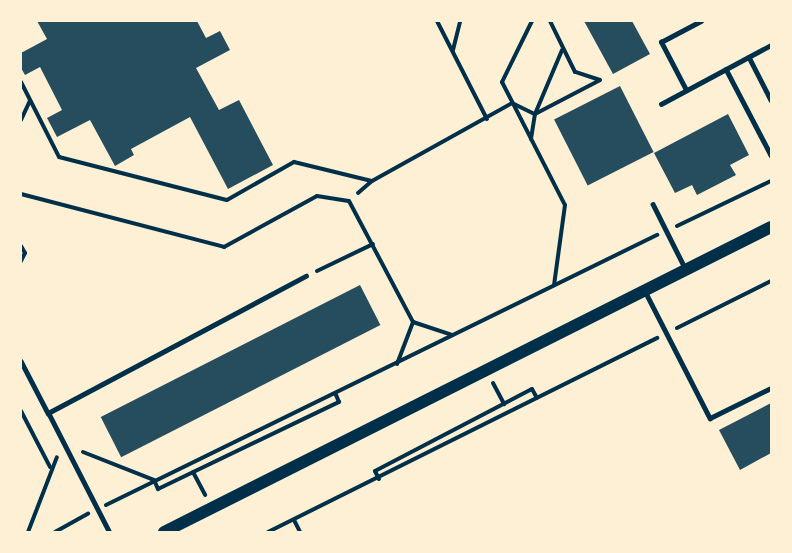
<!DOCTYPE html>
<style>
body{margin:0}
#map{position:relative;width:792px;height:553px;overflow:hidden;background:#fdf0d5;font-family:"PT Sans",sans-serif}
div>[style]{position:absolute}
.building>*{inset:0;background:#264d5e;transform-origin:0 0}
.path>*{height:4px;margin:-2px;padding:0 2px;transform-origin:2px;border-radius:2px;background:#003049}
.service>*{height:4.5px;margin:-2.25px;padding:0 2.25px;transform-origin:2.25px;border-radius:2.25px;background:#003049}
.secondary>*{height:12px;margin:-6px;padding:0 6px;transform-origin:6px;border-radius:6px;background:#003049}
span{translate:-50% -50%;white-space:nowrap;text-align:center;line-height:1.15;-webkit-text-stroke:6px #fdf0d5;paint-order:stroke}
.frame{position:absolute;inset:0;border:22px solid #fdf0d5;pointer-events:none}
</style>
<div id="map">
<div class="building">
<div style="clip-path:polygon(37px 21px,197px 21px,206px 38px,220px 31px,230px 50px,196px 68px,219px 110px,239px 100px,273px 165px,228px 189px,190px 117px,131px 149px,134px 155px,115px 166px,90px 120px,57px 137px,47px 118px,62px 110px,40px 67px,25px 75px,21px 68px,21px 53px,47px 39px)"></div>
<div style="clip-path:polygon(584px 21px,632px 21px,650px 54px,613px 74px)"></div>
<div style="left:620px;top:86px;width:74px;height:74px;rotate:63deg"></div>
<div style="clip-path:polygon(728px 114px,749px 155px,730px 165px,736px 175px,697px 195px,692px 185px,675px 193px,654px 153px)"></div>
<div style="left:360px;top:285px;width:45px;height:291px;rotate:63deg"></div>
<div style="clip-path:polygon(771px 403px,771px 453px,740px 470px,719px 430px)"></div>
</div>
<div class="path">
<div style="left:437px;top:21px;width:110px;rotate:63deg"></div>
<div style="left:532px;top:21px;width:68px;rotate:116.2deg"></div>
<div style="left:502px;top:82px;width:138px;rotate:62.9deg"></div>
<div style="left:565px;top:205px;width:81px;rotate:97.8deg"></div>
<div style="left:453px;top:50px;width:30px;rotate:-76deg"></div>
<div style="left:21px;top:82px;width:84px;rotate:63.1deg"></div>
<div style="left:59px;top:157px;width:173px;rotate:14.4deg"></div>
<div style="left:227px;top:200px;width:77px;rotate:-29.6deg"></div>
<div style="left:294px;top:162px;width:80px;rotate:13.7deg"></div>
<div style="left:535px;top:114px;width:73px;rotate:-27.6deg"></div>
<div style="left:600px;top:80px;width:26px;rotate:-162deg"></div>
<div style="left:575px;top:72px;width:57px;rotate:-116.1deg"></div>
<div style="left:21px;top:120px;width:21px;rotate:-65deg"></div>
<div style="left:531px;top:139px;width:25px;rotate:-81deg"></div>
<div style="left:535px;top:114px;width:69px;rotate:-67.1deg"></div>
<div style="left:358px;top:193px;width:18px;rotate:-41deg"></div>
<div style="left:372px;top:181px;width:160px;rotate:-29.1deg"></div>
<div style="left:512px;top:103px;width:25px;rotate:26deg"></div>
<div style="left:21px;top:194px;width:210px;rotate:14.6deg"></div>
<div style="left:224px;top:247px;width:106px;rotate:-28.7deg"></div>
<div style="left:317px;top:196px;width:32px;rotate:9deg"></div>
<div style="left:349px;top:201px;width:137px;rotate:62.1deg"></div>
<div style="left:413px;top:322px;width:41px;rotate:18.4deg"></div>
<div style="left:677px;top:226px;width:104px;rotate:-25.6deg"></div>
<div style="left:21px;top:246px;width:8px;rotate:60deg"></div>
<div style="left:25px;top:253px;width:9px;rotate:117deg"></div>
<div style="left:317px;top:271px;width:62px;rotate:-25.7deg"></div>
<div style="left:677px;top:328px;width:105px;rotate:-26.6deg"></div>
<div style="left:397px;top:364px;width:45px;rotate:-69.1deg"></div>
<div style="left:493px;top:383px;width:24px;rotate:62deg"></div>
<div style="left:21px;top:411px;width:63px;rotate:62.6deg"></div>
<div style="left:83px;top:452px;width:76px;rotate:21.5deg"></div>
<div style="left:154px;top:480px;width:10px;rotate:66deg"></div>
<div style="left:158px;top:489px;width:201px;rotate:-25.7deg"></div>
<div style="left:339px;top:402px;width:8px;rotate:-113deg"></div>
<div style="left:193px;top:472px;width:26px;rotate:62deg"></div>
<div style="left:379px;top:479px;width:9px;rotate:-117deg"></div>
<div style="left:375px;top:471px;width:177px;rotate:-27.6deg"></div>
<div style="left:532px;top:389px;width:10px;rotate:61deg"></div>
<div style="left:106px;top:505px;width:614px;rotate:-26.11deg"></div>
<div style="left:294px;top:520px;width:13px;rotate:63deg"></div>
<div style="left:28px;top:532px;width:80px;rotate:-68.9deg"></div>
<div style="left:55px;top:532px;width:38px;rotate:-29deg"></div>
<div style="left:268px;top:532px;width:435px;rotate:-26.5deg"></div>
</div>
<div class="service">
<div style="left:749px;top:57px;width:48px;rotate:62.9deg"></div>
<div style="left:726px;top:69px;width:97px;rotate:62.4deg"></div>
<div style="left:686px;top:90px;width:54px;rotate:-117.5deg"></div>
<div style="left:661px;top:42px;width:45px;rotate:-27.7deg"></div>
<div style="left:661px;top:104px;width:125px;rotate:-28.2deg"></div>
<div style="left:653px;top:204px;width:72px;rotate:63.4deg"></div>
<div style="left:645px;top:291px;width:143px;rotate:62.9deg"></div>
<div style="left:710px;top:418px;width:68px;rotate:-26.2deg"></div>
<div style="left:21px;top:361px;width:59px;rotate:62.6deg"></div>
<div style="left:109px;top:532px;width:134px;rotate:-117.1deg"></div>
<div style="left:48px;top:413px;width:292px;rotate:-28deg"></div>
</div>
<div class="secondary">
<div style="left:164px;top:532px;width:679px;rotate:-26.68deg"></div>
</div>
<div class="frame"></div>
</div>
